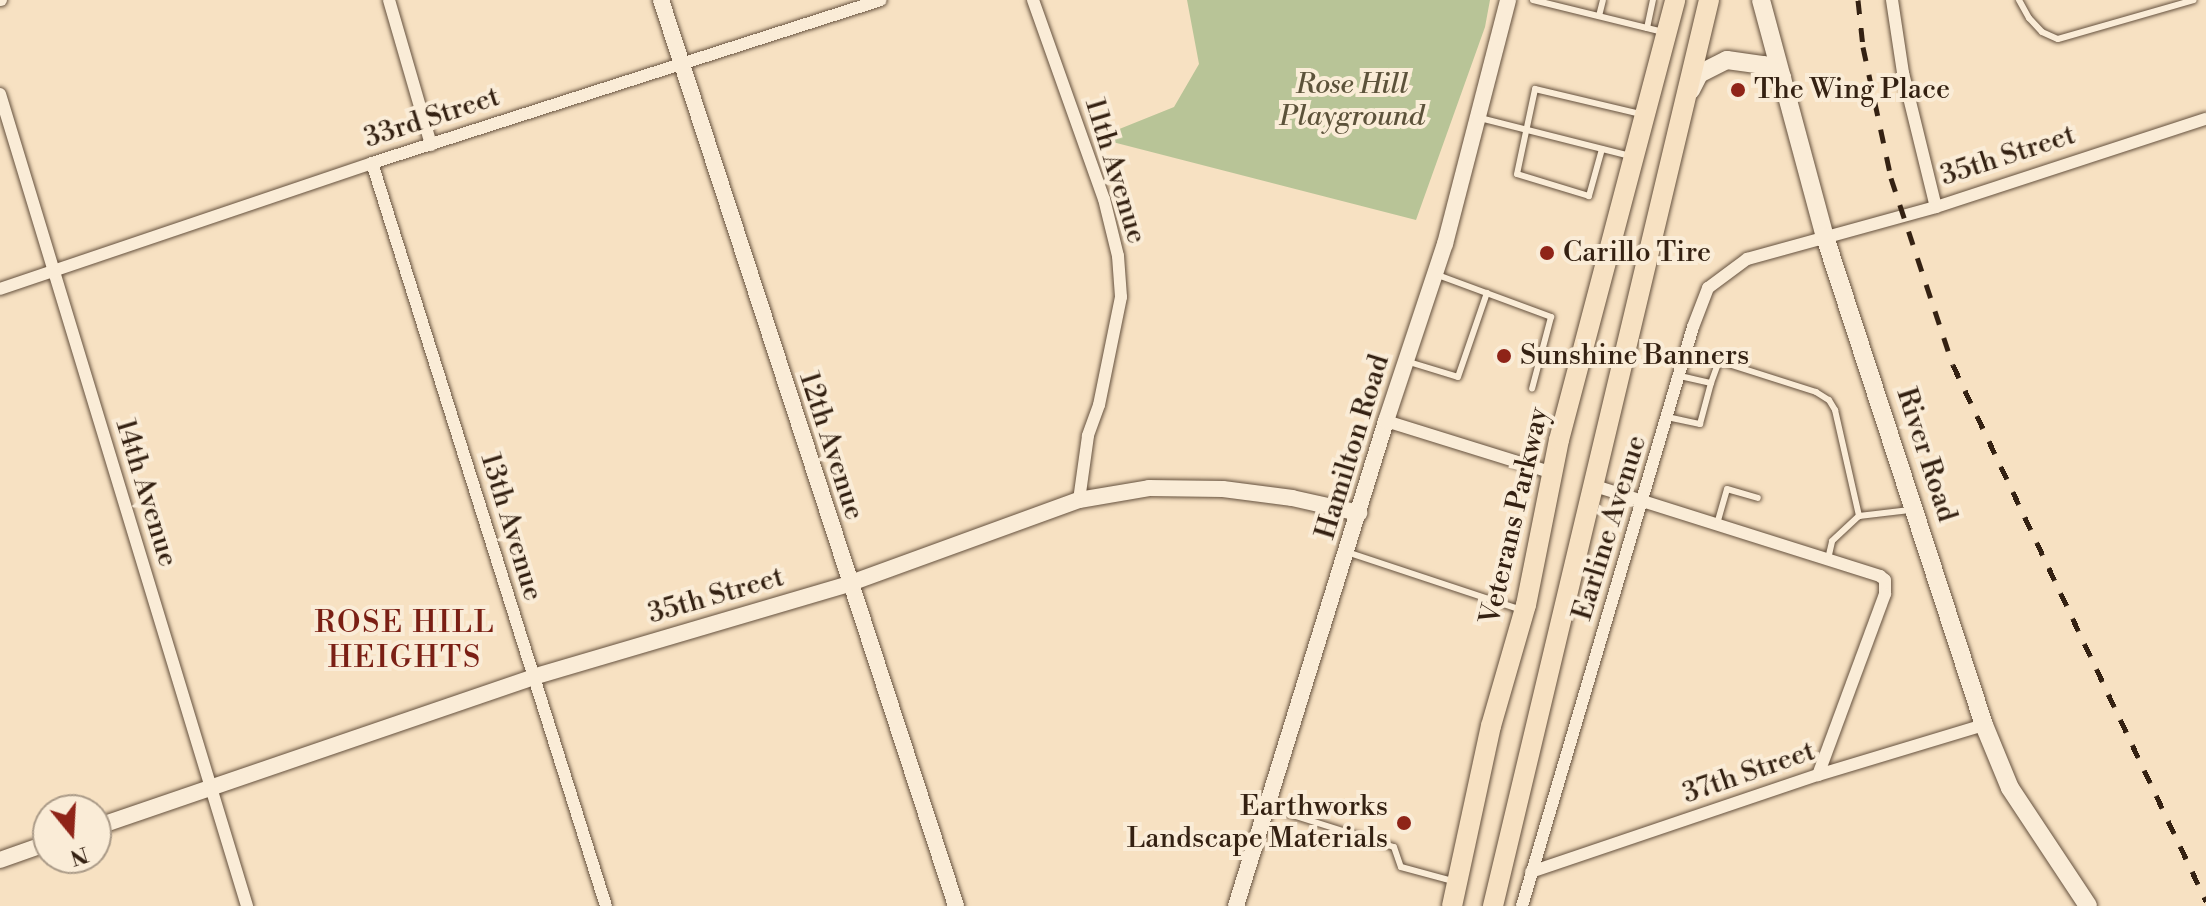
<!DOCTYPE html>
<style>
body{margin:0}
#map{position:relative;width:2206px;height:906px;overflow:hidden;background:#f7e1c2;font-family:"Libre Bodoni",serif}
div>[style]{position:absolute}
.green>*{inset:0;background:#b8c497}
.roads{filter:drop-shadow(0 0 2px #65513e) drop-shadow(0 0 2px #65513e)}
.service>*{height:6px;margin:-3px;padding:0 3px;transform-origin:3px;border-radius:3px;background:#faecd7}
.minor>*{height:12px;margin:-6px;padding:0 6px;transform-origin:6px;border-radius:6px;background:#faecd7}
.tertiary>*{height:16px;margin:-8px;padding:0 8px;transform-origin:8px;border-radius:8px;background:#faecd7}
.secondary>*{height:18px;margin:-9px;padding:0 9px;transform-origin:9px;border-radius:9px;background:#faecd7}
.primary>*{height:20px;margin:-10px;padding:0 10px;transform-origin:10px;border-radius:10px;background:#f7e1c2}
.rail>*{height:5px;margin-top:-2.5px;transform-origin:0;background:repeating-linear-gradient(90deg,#342112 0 14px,transparent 0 28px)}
.dots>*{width:22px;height:22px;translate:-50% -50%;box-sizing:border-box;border:4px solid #faecd7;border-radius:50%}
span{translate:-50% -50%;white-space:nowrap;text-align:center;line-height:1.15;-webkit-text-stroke:8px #faecd7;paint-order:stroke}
.park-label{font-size:28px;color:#5c523a;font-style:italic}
.poi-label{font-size:28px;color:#342112}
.left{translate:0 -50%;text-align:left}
.right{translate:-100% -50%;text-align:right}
.street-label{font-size:28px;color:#342112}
.neighbourhood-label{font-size:30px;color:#7a1f14;letter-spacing:2px}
.north{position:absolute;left:32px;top:794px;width:80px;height:80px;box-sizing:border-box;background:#faecd7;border:2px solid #ab9b88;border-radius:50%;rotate:162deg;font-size:22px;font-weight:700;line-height:32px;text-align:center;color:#342112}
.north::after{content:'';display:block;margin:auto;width:28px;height:36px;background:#8f2418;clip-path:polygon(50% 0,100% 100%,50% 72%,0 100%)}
</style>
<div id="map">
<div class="green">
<div style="clip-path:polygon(1187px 0,1490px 0,1485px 27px,1416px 220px,1097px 138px,1174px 107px,1199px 64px)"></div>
</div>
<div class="roads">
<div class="service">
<div style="left:1533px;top:0;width:134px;rotate:13.8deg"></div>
<div style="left:2019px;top:0;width:21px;rotate:61deg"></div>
<div style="left:2029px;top:18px;width:19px;rotate:47deg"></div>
<div style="left:2042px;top:32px;width:17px;rotate:24deg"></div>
<div style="left:2058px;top:39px;width:141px;rotate:-16deg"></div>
<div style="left:1599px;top:16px;width:16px;rotate:-76deg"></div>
<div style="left:1647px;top:28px;width:29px;rotate:-78deg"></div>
<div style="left:1480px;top:118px;width:155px;rotate:14.2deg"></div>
<div style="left:1602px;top:149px;width:49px;rotate:105.5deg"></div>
<div style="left:1589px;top:196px;width:75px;rotate:-163deg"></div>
<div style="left:1517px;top:174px;width:87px;rotate:-78deg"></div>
<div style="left:1535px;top:89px;width:109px;rotate:13.3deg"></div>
<div style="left:1435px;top:274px;width:124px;rotate:20.3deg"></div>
<div style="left:1551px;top:317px;width:74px;rotate:104.8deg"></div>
<div style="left:1409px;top:362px;width:51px;rotate:17deg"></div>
<div style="left:1458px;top:377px;width:89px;rotate:-71deg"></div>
<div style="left:1680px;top:376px;width:32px;rotate:13deg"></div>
<div style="left:1711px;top:383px;width:23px;rotate:-70deg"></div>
<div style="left:1719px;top:361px;width:102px;rotate:17.7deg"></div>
<div style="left:1816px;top:392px;width:15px;rotate:32deg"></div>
<div style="left:1829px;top:400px;width:12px;rotate:59deg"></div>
<div style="left:1835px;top:410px;width:109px;rotate:77.2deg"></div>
<div style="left:1859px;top:516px;width:51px;rotate:-6.7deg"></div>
<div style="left:1667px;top:417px;width:34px;rotate:12deg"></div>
<div style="left:1700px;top:424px;width:42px;rotate:-75deg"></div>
<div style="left:1717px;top:524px;width:36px;rotate:-74deg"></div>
<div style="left:1727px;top:489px;width:32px;rotate:16deg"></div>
<div style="left:1347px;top:552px;width:183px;rotate:18.4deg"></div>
<div style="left:1828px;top:559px;width:18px;rotate:-77deg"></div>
<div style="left:1832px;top:541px;width:37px;rotate:-43deg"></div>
<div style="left:1267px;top:807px;width:133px;rotate:17.5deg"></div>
<div style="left:1394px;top:847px;width:21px;rotate:71deg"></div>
<div style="left:1401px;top:867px;width:54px;rotate:15.1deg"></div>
</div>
<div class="minor">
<div style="left:0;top:0;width:1px"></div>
<div style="left:389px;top:0;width:151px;rotate:73.8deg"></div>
<div style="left:1033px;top:0;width:211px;rotate:70.4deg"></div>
<div style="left:1104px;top:199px;width:59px;rotate:76.2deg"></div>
<div style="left:1118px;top:256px;width:41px;rotate:85.8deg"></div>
<div style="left:1121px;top:297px;width:110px;rotate:101.5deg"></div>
<div style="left:1099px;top:405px;width:33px;rotate:110deg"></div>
<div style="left:1088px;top:436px;width:65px;rotate:98deg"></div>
<div style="left:1892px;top:0;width:74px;rotate:81.4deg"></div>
<div style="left:1903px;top:73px;width:138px;rotate:76.2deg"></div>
<div style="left:0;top:94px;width:849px;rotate:73.08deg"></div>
<div style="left:372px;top:163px;width:779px;rotate:72.52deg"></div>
<div style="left:0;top:289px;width:393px;rotate:-18.7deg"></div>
<div style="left:372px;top:163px;width:534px;rotate:-17.76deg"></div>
<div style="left:1386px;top:421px;width:175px;rotate:17.3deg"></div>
<div style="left:1595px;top:486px;width:299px;rotate:17.5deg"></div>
<div style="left:1880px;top:576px;width:6px;rotate:39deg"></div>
<div style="left:1885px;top:580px;width:14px;rotate:90deg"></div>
<div style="left:1885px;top:594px;width:193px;rotate:110.3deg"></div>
<div style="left:1531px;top:872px;width:303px;rotate:-18.7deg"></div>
<div style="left:1818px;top:775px;width:173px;rotate:-16.8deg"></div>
<div style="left:1522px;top:906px;width:604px;rotate:-73.55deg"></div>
<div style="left:1693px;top:327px;width:42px;rotate:-69deg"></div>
<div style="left:1708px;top:288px;width:49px;rotate:-36.6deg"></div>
<div style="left:1747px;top:259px;width:196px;rotate:-15.4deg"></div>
<div style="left:1936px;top:207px;width:284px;rotate:-18.1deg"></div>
</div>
<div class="tertiary">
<div style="left:661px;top:0;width:953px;rotate:71.96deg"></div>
<div style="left:96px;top:827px;width:462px;rotate:-18.9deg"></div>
<div style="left:533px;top:677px;width:328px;rotate:-16.4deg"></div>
<div style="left:848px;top:584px;width:246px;rotate:-20deg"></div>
<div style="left:1079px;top:500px;width:71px;rotate:-9.7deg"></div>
<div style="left:1149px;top:488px;width:74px;rotate:0.8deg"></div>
<div style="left:1223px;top:489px;width:70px;rotate:7.4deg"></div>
<div style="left:1292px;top:498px;width:69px;rotate:12.6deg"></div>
<div style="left:0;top:860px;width:51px;rotate:-19.5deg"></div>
<div style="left:1236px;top:906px;width:508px;rotate:-72.81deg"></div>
<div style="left:1386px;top:421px;width:187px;rotate:-71.6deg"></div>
<div style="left:1445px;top:244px;width:252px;rotate:-75.5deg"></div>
</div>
<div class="secondary">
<div style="left:1761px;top:0;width:245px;rotate:74.9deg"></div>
<div style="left:1825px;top:237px;width:513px;rotate:71.95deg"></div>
<div style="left:1984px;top:725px;width:68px;rotate:67.6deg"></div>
<div style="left:2010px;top:788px;width:141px;rotate:56.5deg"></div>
<div style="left:1691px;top:90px;width:18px;rotate:-63deg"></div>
<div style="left:1699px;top:74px;width:31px;rotate:-27deg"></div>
<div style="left:1727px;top:60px;width:37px;rotate:8deg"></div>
<div style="left:1764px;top:65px;width:22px;rotate:34deg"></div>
</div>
<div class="primary">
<div style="left:1452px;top:906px;width:184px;rotate:-77.8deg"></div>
<div style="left:1491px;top:726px;width:126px;rotate:-73.9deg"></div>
<div style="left:1526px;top:605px;width:168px;rotate:-78.7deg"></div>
<div style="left:1559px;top:440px;width:455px;rotate:-75.2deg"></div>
<div style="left:1493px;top:906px;width:931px;rotate:-76.59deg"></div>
</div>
</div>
<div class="rail">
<div style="left:1858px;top:0;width:47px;rotate:83.9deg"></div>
<div style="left:1863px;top:47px;width:134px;rotate:77.9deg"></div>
<div style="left:1891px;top:178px;width:197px;rotate:71.7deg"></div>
<div style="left:1953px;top:365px;width:593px;rotate:64.73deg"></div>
</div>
<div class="dots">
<div style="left:1738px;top:90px;background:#8f2418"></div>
<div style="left:1547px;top:253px;background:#8f2418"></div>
<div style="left:1504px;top:356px;background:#8f2418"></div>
<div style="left:1404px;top:823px;background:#8f2418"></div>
</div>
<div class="park-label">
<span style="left:1352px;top:101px">Rose Hill<br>Playground</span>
</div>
<div class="poi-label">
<span class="left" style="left:1754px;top:90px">The Wing Place</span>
<span class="left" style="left:1563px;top:253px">Carillo Tire</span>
<span class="left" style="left:1520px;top:356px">Sunshine Banners</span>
<span class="right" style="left:1388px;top:823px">Earthworks<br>Landscape Materials</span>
</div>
<div class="street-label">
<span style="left:432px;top:118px;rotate:-18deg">33rd Street</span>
<span style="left:2008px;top:156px;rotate:-18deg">35th Street</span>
<span style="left:1115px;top:171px;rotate:73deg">11th Avenue</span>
<span style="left:831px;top:446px;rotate:72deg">12th Avenue</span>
<span style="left:1353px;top:447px;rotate:-73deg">Hamilton Road</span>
<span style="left:1926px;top:455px;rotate:72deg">River Road</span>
<span style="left:146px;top:493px;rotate:73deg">14th Avenue</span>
<span style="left:1515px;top:516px;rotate:-77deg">Veterans Parkway</span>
<span style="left:511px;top:527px;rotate:73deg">13th Avenue</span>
<span style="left:1610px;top:528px;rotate:-73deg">Earline Avenue</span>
<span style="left:716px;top:596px;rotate:-16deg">35th Street</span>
<span style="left:1749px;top:773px;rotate:-19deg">37th Street</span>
</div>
<div class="neighbourhood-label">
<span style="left:405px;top:640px">ROSE HILL<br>HEIGHTS</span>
</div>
<div class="north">N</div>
</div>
